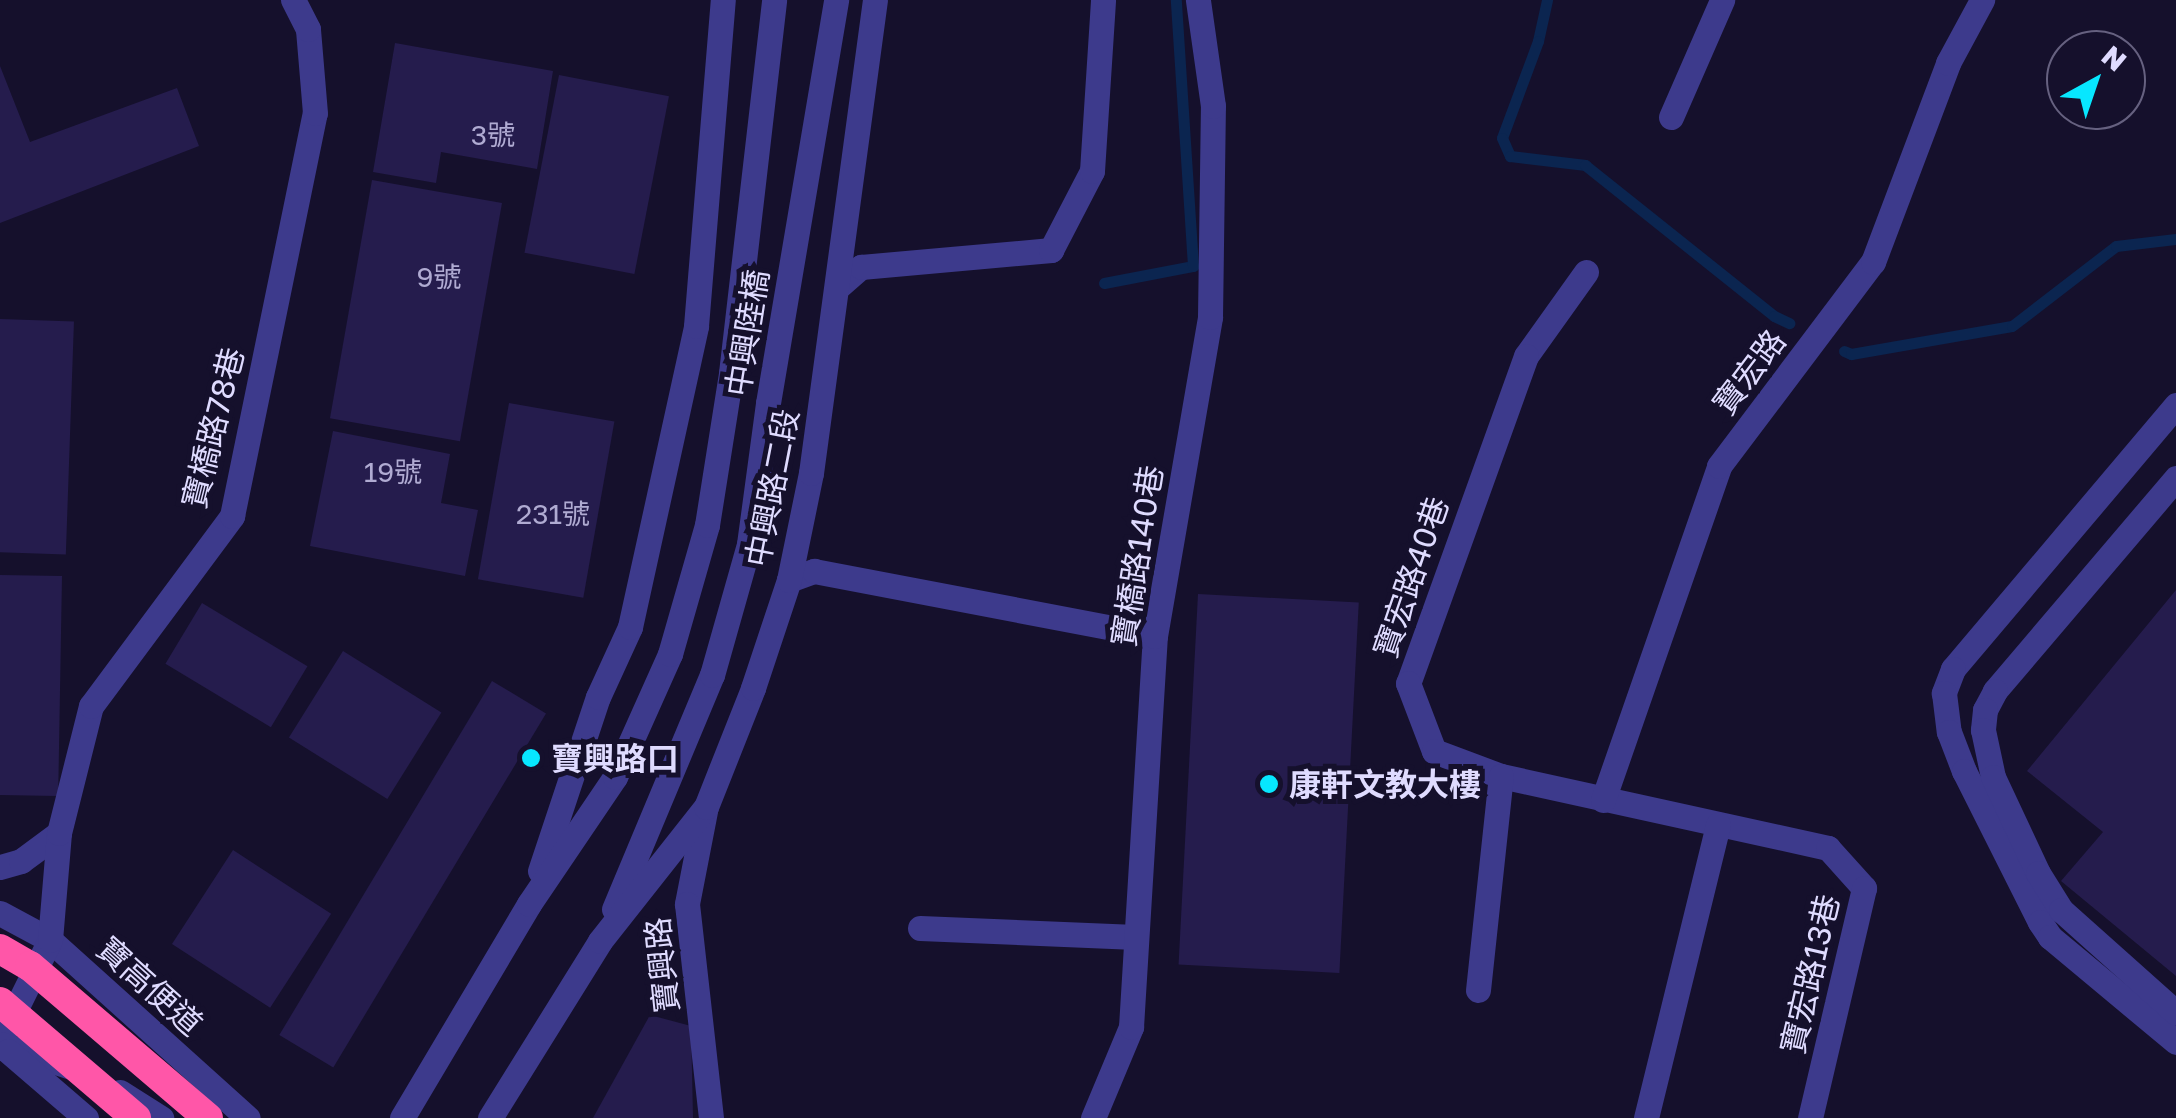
<!DOCTYPE html>
<meta charset="utf-8">
<style>
body{margin:0}
#map{position:relative;width:2176px;height:1118px;overflow:hidden;background:#15102c;font-family:"Golos Text","Noto Sans TC",sans-serif}
div>[style]{position:absolute}
.stream>*{height:11px;margin:-5.5px;padding:0 5.5px;transform-origin:5.5px;border-radius:5.5px;background:#0b2550}
.building>*{inset:0;background:#251c4d;transform-origin:0 0}
.minor>*{height:25px;margin:-12.5px;padding:0 12.5px;transform-origin:12.5px;border-radius:12.5px;background:#3d3a8c}
.highway-bridge>*{height:30px;margin:-15px;padding:0 15px;transform-origin:15px;border-radius:15px;background:#ff56a8}
.dots>*{width:28px;height:28px;translate:-50% -50%;box-sizing:border-box;border:5px solid #15102c;border-radius:50%}
span{translate:-50% -50%;white-space:nowrap;text-align:center;line-height:1.15;-webkit-text-stroke:10px #15102c;paint-order:stroke}
.number-label{font-size:28px;color:#b0abd2}
.number-label span{-webkit-text-stroke-width:0}
.street-label{font-size:32px;color:#dfdbff}
.poi-label{font-size:32px;color:#dfdbff;font-weight:700}
.left{translate:0 -50%;text-align:left}
.north{position:absolute;left:2046px;top:30px;width:100px;height:100px;box-sizing:border-box;background:#15102c;border:2px solid #666180;border-radius:50%;rotate:40deg;font-size:28px;font-weight:700;line-height:40px;text-align:center;color:#dfdbff}
.north::after{content:'';display:block;margin:auto;width:35px;height:45px;background:#07e7ff;clip-path:polygon(50% 0,100% 100%,50% 72%,0 100%)}
</style>
<div id="map">
<div class="stream">
<div style="left:1547px;top:0;width:42px;rotate:102.4deg"></div>
<div style="left:1538px;top:41px;width:103px;rotate:110.4deg"></div>
<div style="left:1502px;top:138px;width:20px;rotate:66deg"></div>
<div style="left:1510px;top:156px;width:76px;rotate:6.8deg"></div>
<div style="left:1585px;top:165px;width:242px;rotate:38.6deg"></div>
<div style="left:1774px;top:316px;width:17px;rotate:25deg"></div>
<div style="left:1104px;top:283px;width:91px;rotate:-10.8deg"></div>
<div style="left:1193px;top:266px;width:267px;rotate:-93.7deg"></div>
<div style="left:1844px;top:351px;width:8px;rotate:23deg"></div>
<div style="left:1851px;top:354px;width:163px;rotate:-9.9deg"></div>
<div style="left:2012px;top:326px;width:131px;rotate:-37.6deg"></div>
<div style="left:2116px;top:246px;width:60px;rotate:-6.7deg"></div>
</div>
<div class="building">
<div style="clip-path:polygon(395px 43px,553px 71px,537px 169px,441px 152px,436px 183px,373px 172px)"></div>
<div style="clip-path:polygon(0 66px,30px 142px,177px 88px,199px 146px,0 223px)"></div>
<div style="left:559px;top:75px;width:112px;height:181px;rotate:11deg"></div>
<div style="left:372px;top:180px;width:132px;height:242px;rotate:10deg"></div>
<div style="left:0;top:319px;width:74px;height:233px;rotate:2deg"></div>
<div style="left:509px;top:403px;width:107px;height:179px;rotate:10deg"></div>
<div style="clip-path:polygon(333px 431px,450px 454px,441px 503px,478px 510px,465px 576px,310px 546px)"></div>
<div style="left:0;top:575px;width:62px;height:220px;rotate:1deg"></div>
<div style="clip-path:polygon(2176px 590px,2176px 976px,2061px 881px,2103px 832px,2027px 771px)"></div>
<div style="left:1198px;top:594px;width:161px;height:371px;rotate:3deg"></div>
<div style="left:202px;top:603px;width:123px;height:71px;rotate:31deg"></div>
<div style="left:343px;top:651px;width:116px;height:102px;rotate:32deg"></div>
<div style="left:492px;top:681px;width:63px;height:413px;rotate:31deg"></div>
<div style="left:233px;top:850px;width:117px;height:112px;rotate:33deg"></div>
<div style="clip-path:polygon(650px 1015px,691px 1026px,693px 1118px,593px 1118px)"></div>
</div>
<div class="minor">
<div style="left:1671px;top:117px;width:128px;rotate:-66.4deg"></div>
<div style="left:1586px;top:272px;width:103px;rotate:125.5deg"></div>
<div style="left:1526px;top:356px;width:348px;rotate:109.8deg"></div>
<div style="left:1408px;top:683px;width:73px;rotate:69.1deg"></div>
<div style="left:1434px;top:751px;width:72px;rotate:20.5deg"></div>
<div style="left:1501px;top:776px;width:335px;rotate:12.4deg"></div>
<div style="left:1828px;top:848px;width:54px;rotate:48deg"></div>
<div style="left:1864px;top:888px;width:236px;rotate:103.2deg"></div>
<div style="left:840px;top:285px;width:28px;rotate:-41deg"></div>
<div style="left:861px;top:267px;width:191px;rotate:-5.1deg"></div>
<div style="left:1051px;top:250px;width:89px;rotate:-62.6deg"></div>
<div style="left:1092px;top:171px;width:171px;rotate:-86.3deg"></div>
<div style="left:2176px;top:405px;width:346px;rotate:130.2deg"></div>
<div style="left:1953px;top:669px;width:26px;rotate:111deg"></div>
<div style="left:1944px;top:693px;width:39px;rotate:83deg"></div>
<div style="left:1949px;top:732px;width:42px;rotate:69deg"></div>
<div style="left:1964px;top:771px;width:169px;rotate:63.3deg"></div>
<div style="left:2040px;top:922px;width:18px;rotate:56deg"></div>
<div style="left:2050px;top:937px;width:164px;rotate:39.8deg"></div>
<div style="left:2176px;top:478px;width:280px;rotate:130.4deg"></div>
<div style="left:1995px;top:691px;width:21px;rotate:118deg"></div>
<div style="left:1985px;top:710px;width:20px;rotate:96deg"></div>
<div style="left:1983px;top:730px;width:48px;rotate:78deg"></div>
<div style="left:1993px;top:777px;width:106px;rotate:64.9deg"></div>
<div style="left:2038px;top:873px;width:44px;rotate:58.1deg"></div>
<div style="left:2061px;top:910px;width:154px;rotate:41.8deg"></div>
<div style="left:789px;top:580px;width:27px;rotate:-20deg"></div>
<div style="left:814px;top:571px;width:347px;rotate:10.8deg"></div>
<div style="left:1603px;top:800px;width:354px;rotate:-70.8deg"></div>
<div style="left:1719px;top:466px;width:256px;rotate:-53deg"></div>
<div style="left:1873px;top:262px;width:213px;rotate:-69.3deg"></div>
<div style="left:1948px;top:63px;width:72px;rotate:-61.6deg"></div>
<div style="left:705px;top:811px;width:95px;rotate:101deg"></div>
<div style="left:687px;top:904px;width:215px;rotate:83.6deg"></div>
<div style="left:0;top:867px;width:22px;rotate:-16deg"></div>
<div style="left:21px;top:861px;width:47px;rotate:-36.4deg"></div>
<div style="left:540px;top:871px;width:183px;rotate:-71.6deg"></div>
<div style="left:598px;top:697px;width:77px;rotate:-65.4deg"></div>
<div style="left:630px;top:627px;width:308px;rotate:-77.6deg"></div>
<div style="left:696px;top:326px;width:327px;rotate:-85.3deg"></div>
<div style="left:614px;top:909px;width:254px;rotate:-67.3deg"></div>
<div style="left:712px;top:675px;width:136px;rotate:-74.2deg"></div>
<div style="left:749px;top:544px;width:142px;rotate:-82.3deg"></div>
<div style="left:768px;top:403px;width:409px;rotate:-80.4deg"></div>
<div style="left:0;top:913px;width:57px;rotate:28.4deg"></div>
<div style="left:50px;top:940px;width:266px;rotate:42deg"></div>
<div style="left:920px;top:928px;width:216px;rotate:2.4deg"></div>
<div style="left:1478px;top:990px;width:215px;rotate:-83.9deg"></div>
<div style="left:0;top:1041px;width:113px;rotate:-63.7deg"></div>
<div style="left:50px;top:940px;width:107px;rotate:-85.2deg"></div>
<div style="left:59px;top:833px;width:131px;rotate:-75.9deg"></div>
<div style="left:91px;top:706px;width:237px;rotate:-53.4deg"></div>
<div style="left:232px;top:516px;width:411px;rotate:-78.4deg"></div>
<div style="left:315px;top:113px;width:84px;rotate:-94.8deg"></div>
<div style="left:308px;top:29px;width:33px;rotate:-117deg"></div>
<div style="left:0;top:1044px;width:75px;rotate:17.9deg"></div>
<div style="left:8px;top:1051px;width:103px;rotate:40.7deg"></div>
<div style="left:120px;top:1092px;width:49px;rotate:32.4deg"></div>
<div style="left:402px;top:1118px;width:249px;rotate:-59.3deg"></div>
<div style="left:529px;top:904px;width:153px;rotate:-55.9deg"></div>
<div style="left:615px;top:777px;width:135px;rotate:-65.9deg"></div>
<div style="left:670px;top:654px;width:134px;rotate:-74deg"></div>
<div style="left:707px;top:525px;width:154px;rotate:-81deg"></div>
<div style="left:731px;top:373px;width:375px;rotate:-83.4deg"></div>
<div style="left:490px;top:1118px;width:208px;rotate:-58.1deg"></div>
<div style="left:600px;top:941px;width:171px;rotate:-51.7deg"></div>
<div style="left:706px;top:807px;width:128px;rotate:-68.4deg"></div>
<div style="left:753px;top:688px;width:114px;rotate:-71.6deg"></div>
<div style="left:789px;top:580px;width:109px;rotate:-78.4deg"></div>
<div style="left:811px;top:473px;width:477px;rotate:-82.3deg"></div>
<div style="left:1093px;top:1118px;width:99px;rotate:-67.3deg"></div>
<div style="left:1131px;top:1027px;width:392px;rotate:-86.5deg"></div>
<div style="left:1155px;top:636px;width:324px;rotate:-80.2deg"></div>
<div style="left:1210px;top:317px;width:211px;rotate:-89.2deg"></div>
<div style="left:1213px;top:106px;width:107px;rotate:-98.1deg"></div>
<div style="left:1646px;top:1118px;width:302px;rotate:-76.2deg"></div>
</div>
<div class="highway-bridge">
<div style="left:0;top:949px;width:34px;rotate:30deg"></div>
<div style="left:30px;top:966px;width:234px;rotate:40.5deg"></div>
<div style="left:0;top:1002px;width:179px;rotate:40.5deg"></div>
</div>
<div class="dots">
<div style="left:531px;top:758px;background:#07e7ff"></div>
<div style="left:1269px;top:784px;background:#07e7ff"></div>
</div>
<div class="number-label">
<span style="left:493px;top:135px">3號</span>
<span style="left:439px;top:277px">9號</span>
<span style="left:393px;top:472px">19號</span>
<span style="left:553px;top:514px">231號</span>
</div>
<div class="street-label">
<span style="left:747px;top:333px;rotate:-81deg">中興陸橋</span>
<span style="left:1749px;top:372px;rotate:-53deg">寶宏路</span>
<span style="left:213px;top:428px;rotate:-76deg">寶橋路78巷</span>
<span style="left:772px;top:488px;rotate:-79deg">中興路二段</span>
<span style="left:1137px;top:556px;rotate:-81deg">寶橋路140巷</span>
<span style="left:1411px;top:577px;rotate:-71deg">寶宏路40巷</span>
<span style="left:662px;top:965px;rotate:-96deg">寶興路</span>
<span style="left:1810px;top:974px;rotate:-77deg">寶宏路13巷</span>
<span style="left:150px;top:986px;rotate:42deg">寶高便道</span>
</div>
<div class="poi-label">
<span class="left" style="left:551px;top:758px">寶興路口</span>
<span class="left" style="left:1289px;top:784px">康軒文教大樓</span>
</div>
<div class="north">N</div>
</div>
